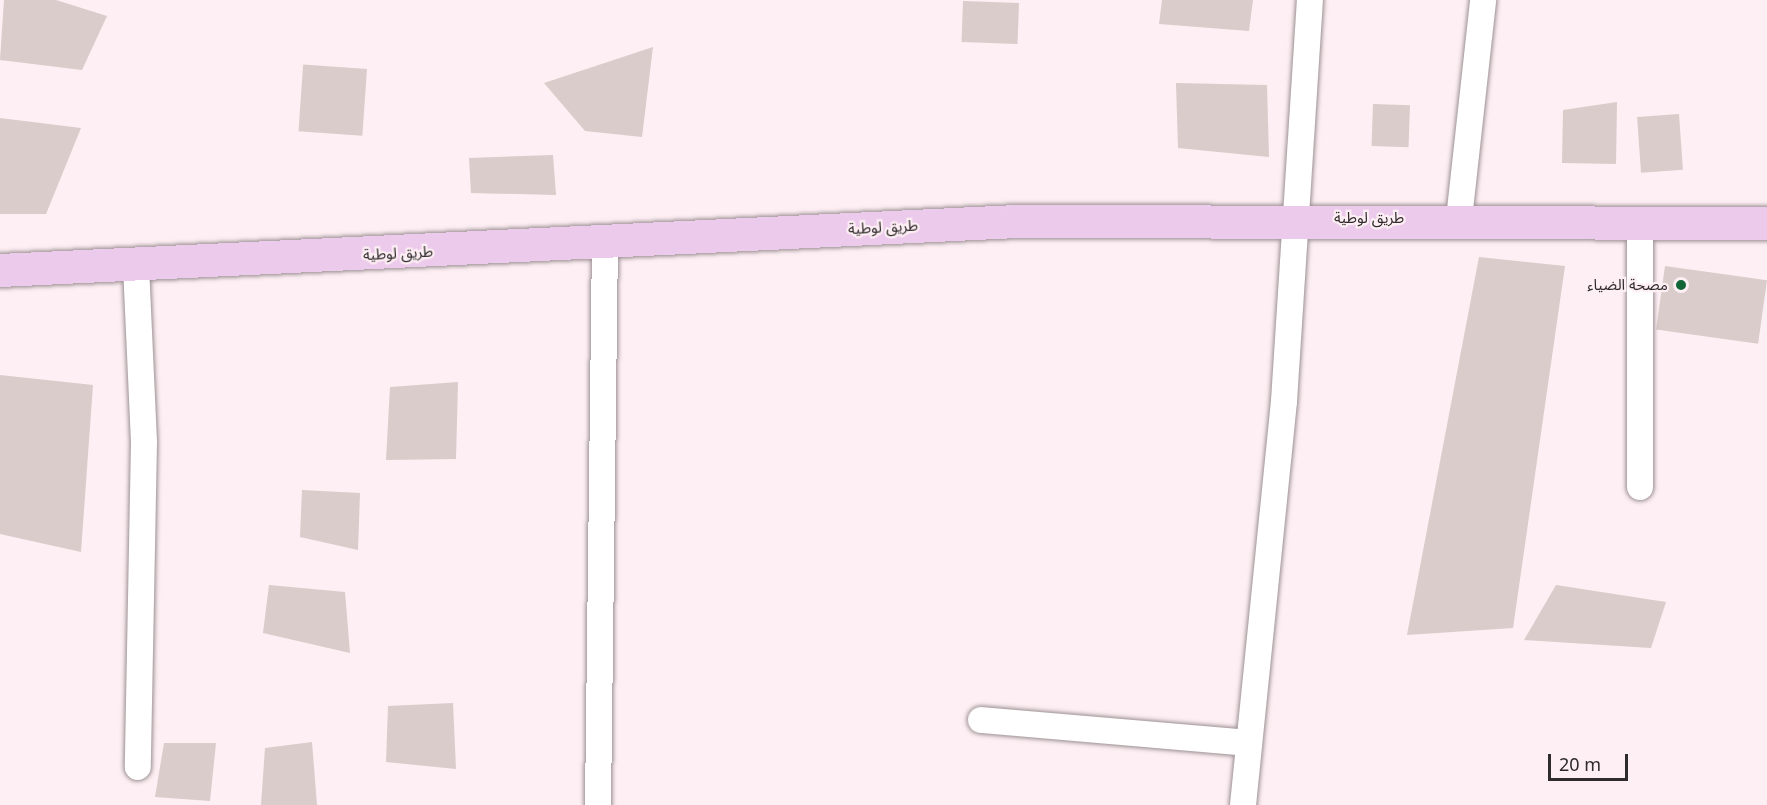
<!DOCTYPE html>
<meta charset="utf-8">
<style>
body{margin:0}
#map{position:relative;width:1767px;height:805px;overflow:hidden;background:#fdeff3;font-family:"Noto Sans","Noto Sans Arabic",sans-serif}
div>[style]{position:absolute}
.building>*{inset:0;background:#daccca;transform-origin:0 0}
.roads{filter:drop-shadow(0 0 2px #9d9194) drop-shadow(0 0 2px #9d9194)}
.minor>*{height:26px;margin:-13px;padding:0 13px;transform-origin:13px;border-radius:13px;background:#fff}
.major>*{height:33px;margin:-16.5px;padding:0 16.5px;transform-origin:16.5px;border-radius:16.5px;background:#eccaec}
.dots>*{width:16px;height:16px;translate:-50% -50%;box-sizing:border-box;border:3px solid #fdeff3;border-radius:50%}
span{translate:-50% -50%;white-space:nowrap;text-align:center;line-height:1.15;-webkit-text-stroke:4.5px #fdeff3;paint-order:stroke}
.street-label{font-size:15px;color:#2f2a2b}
.poi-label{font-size:15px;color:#2f2a2b}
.right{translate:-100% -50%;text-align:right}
.scale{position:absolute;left:1548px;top:754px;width:80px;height:27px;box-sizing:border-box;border:3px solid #2f2a2b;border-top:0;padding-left:8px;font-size:18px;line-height:21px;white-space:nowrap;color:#2f2a2b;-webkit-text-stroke:4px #fdeff3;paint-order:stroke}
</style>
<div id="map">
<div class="building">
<div style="clip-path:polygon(4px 0,56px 0,107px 16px,82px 70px,0 60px)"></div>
<div style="clip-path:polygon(1162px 0,1253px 0,1249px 31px,1159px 24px)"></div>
<div style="left:963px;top:1px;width:56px;height:41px;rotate:2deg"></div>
<div style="clip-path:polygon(653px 47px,642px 137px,585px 131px,544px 83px)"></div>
<div style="left:367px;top:69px;width:67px;height:64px;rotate:94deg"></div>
<div style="clip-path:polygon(1176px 83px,1267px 85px,1269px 157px,1178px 148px)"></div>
<div style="clip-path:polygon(1617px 102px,1616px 164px,1562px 163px,1563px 110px)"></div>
<div style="left:1373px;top:104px;width:37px;height:42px;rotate:2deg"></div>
<div style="left:1679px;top:114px;width:56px;height:42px;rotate:86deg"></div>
<div style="clip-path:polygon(0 118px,81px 128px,46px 214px,0 214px)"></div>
<div style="clip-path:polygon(553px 155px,556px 195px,471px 193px,469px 158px)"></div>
<div style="clip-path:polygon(1479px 257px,1565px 266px,1513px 628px,1407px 635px)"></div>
<div style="left:1665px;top:266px;width:103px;height:64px;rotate:8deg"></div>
<div style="clip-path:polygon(0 375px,93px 385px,81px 552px,0 534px)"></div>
<div style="clip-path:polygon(458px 382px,456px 459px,386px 460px,390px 387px)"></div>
<div style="clip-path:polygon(302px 490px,360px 493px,358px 550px,300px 537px)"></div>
<div style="clip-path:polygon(269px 585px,345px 592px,350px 653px,263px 633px)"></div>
<div style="clip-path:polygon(1556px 585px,1666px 602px,1651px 648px,1524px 640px)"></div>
<div style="clip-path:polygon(453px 703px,456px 769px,386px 762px,388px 706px)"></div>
<div style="clip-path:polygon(312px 742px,317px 805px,261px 805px,265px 748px)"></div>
<div style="clip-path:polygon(164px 743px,216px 743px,210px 801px,155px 797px)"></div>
</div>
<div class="roads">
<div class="minor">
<div style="left:1459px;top:219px;width:220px;rotate:-83.7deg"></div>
<div style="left:136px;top:266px;width:176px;rotate:87.4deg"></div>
<div style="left:144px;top:442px;width:325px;rotate:91.1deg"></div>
<div style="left:1640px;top:487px;width:267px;rotate:-90deg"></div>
<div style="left:981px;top:720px;width:268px;rotate:4.9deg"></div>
<div style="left:598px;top:805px;width:563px;rotate:-89.29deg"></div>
<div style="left:1243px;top:805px;width:406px;rotate:-84.2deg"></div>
<div style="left:1284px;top:401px;width:402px;rotate:-86.3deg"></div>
</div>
<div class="major">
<div style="left:0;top:270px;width:1018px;rotate:-2.76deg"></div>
<div style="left:1017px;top:221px;width:750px;rotate:0.15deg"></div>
</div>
</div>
<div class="dots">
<div style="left:1681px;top:285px;background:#116637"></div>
</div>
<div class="street-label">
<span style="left:1369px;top:218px">طريق لوطية</span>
<span style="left:883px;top:227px;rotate:-3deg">طريق لوطية</span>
<span style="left:398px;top:253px;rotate:-3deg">طريق لوطية</span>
</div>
<div class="poi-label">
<span class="right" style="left:1668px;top:285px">مصحة الضياء</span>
</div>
<div class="scale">20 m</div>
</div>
